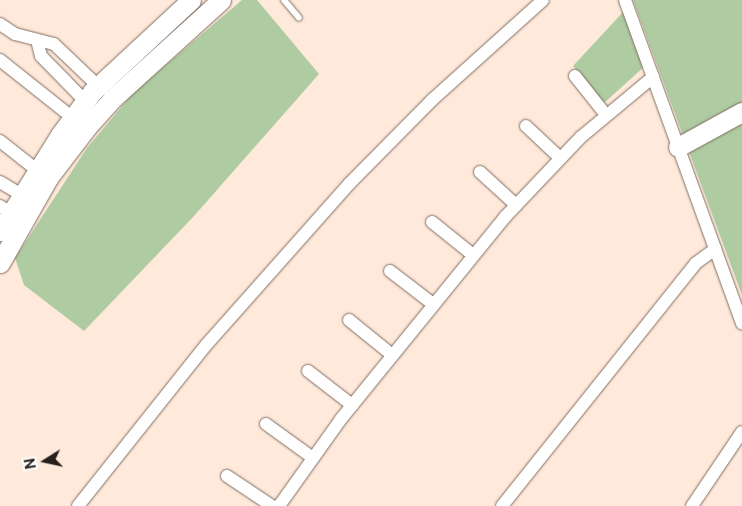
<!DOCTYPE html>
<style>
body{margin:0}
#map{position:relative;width:742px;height:506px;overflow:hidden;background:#fee9db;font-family:"Public Sans",sans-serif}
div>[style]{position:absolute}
.green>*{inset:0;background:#aecba2}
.roads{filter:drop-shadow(0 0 1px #806e61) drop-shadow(0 0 1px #806e61)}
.lane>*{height:6px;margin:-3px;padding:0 3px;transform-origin:3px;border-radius:3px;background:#fff}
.street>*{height:12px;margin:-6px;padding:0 6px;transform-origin:6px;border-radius:6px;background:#fff}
.secondary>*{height:19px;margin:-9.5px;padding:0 9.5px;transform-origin:9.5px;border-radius:9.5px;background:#fff}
span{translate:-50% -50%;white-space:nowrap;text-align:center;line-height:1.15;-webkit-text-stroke:4px #fff;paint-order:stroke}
.north{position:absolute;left:20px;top:436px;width:50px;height:50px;-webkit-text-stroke:4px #fff;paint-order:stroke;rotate:260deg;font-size:14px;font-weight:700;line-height:20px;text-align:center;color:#27201b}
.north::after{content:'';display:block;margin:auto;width:18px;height:22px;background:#27201b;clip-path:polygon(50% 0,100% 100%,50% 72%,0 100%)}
</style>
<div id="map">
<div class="green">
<div style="clip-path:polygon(242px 0,257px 0,319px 74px,194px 216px,84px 331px,24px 285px,15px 258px,87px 148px,133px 93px)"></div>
<div style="clip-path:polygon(633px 0,742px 0,742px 295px)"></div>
<div style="clip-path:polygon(624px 11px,645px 66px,604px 103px,573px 66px)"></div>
</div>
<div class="roads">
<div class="lane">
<div style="left:284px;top:0;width:23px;rotate:50deg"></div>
</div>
<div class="street">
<div style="left:625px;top:0;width:344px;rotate:70.1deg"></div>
<div style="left:0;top:24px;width:18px;rotate:34deg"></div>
<div style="left:15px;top:34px;width:40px;rotate:14.4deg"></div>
<div style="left:54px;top:44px;width:61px;rotate:43.7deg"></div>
<div style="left:37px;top:40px;width:16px;rotate:76deg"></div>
<div style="left:41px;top:56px;width:63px;rotate:45.6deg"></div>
<div style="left:0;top:60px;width:93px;rotate:38.5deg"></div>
<div style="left:575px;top:76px;width:50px;rotate:51.5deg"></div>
<div style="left:526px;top:126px;width:47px;rotate:43.3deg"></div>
<div style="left:0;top:141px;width:48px;rotate:38.3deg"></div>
<div style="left:480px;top:172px;width:49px;rotate:42.5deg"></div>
<div style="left:0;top:182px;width:26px;rotate:31deg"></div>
<div style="left:0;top:206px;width:13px;rotate:32deg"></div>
<div style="left:432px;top:222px;width:53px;rotate:38.8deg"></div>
<div style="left:390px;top:271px;width:54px;rotate:37.5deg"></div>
<div style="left:349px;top:320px;width:55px;rotate:39.1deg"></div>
<div style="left:308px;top:371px;width:56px;rotate:37.7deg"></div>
<div style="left:266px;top:424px;width:58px;rotate:35.9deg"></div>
<div style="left:227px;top:476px;width:54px;rotate:33.7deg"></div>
<div style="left:78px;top:506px;width:207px;rotate:-51.5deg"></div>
<div style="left:207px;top:344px;width:215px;rotate:-48.4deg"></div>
<div style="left:350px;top:183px;width:117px;rotate:-45.3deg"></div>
<div style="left:432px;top:100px;width:149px;rotate:-42deg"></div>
<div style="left:279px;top:506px;width:107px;rotate:-54.5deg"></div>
<div style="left:341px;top:419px;width:260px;rotate:-50.9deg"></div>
<div style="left:505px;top:217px;width:110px;rotate:-46.5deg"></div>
<div style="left:581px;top:137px;width:94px;rotate:-39.8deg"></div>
<div style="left:502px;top:506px;width:311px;rotate:-51.4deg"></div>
<div style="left:696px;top:263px;width:24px;rotate:-36deg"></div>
<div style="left:692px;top:506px;width:89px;rotate:-56deg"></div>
</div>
<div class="secondary">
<div style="left:678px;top:147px;width:73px;rotate:-28.7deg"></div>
<div style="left:0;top:231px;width:113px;rotate:-58deg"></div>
<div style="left:60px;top:135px;width:54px;rotate:-53.3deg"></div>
<div style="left:92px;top:92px;width:135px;rotate:-42.9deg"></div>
<div style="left:0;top:263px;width:98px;rotate:-60.5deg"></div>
<div style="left:48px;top:178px;width:64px;rotate:-52.6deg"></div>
<div style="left:87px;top:127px;width:38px;rotate:-48deg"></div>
<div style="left:112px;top:99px;width:147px;rotate:-42.2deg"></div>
</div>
</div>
<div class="north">N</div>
</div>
